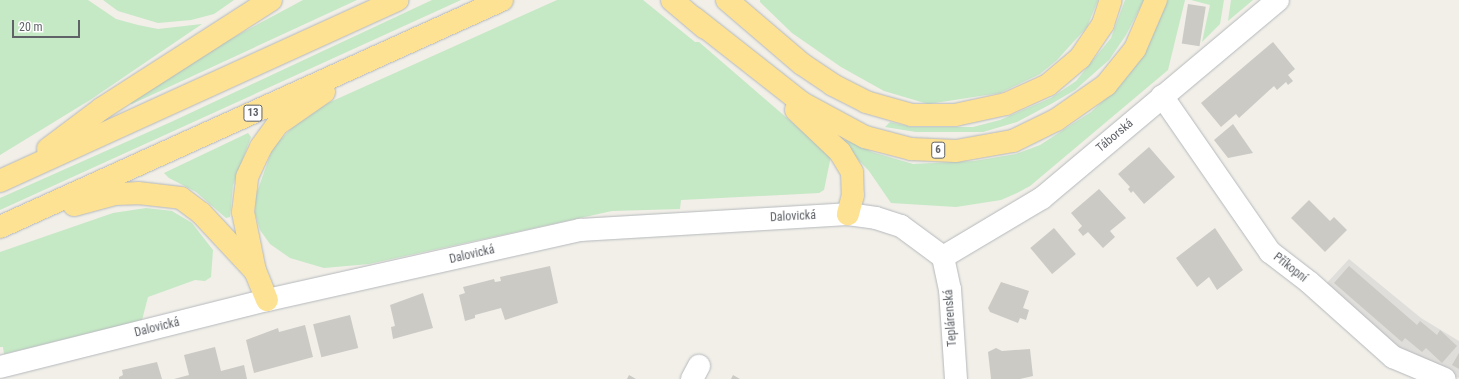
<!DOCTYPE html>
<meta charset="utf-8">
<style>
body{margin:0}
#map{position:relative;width:1459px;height:379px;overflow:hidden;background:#f1efe8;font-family:"Roboto Condensed",sans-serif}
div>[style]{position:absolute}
.industrial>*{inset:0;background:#e0deda}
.green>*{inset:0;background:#c5e8c5}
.building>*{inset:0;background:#cccac5;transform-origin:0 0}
.roads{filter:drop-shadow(0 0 1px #b5b8bc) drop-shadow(0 0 1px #b5b8bc)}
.street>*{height:22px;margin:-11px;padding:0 11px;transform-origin:11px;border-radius:11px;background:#fff}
.secondary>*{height:22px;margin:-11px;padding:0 11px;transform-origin:11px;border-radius:11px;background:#fff}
.highway>*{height:22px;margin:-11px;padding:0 11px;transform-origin:11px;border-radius:11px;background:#fde293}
span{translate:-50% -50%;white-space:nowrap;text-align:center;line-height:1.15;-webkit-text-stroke:3.5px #fff;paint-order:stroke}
.shield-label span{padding:1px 3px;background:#fff;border:1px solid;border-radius:3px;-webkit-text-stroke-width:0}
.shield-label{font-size:11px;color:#5f6368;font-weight:700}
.street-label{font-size:12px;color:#5f6368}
.scale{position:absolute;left:12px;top:20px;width:68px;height:18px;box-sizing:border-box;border:2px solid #5f6368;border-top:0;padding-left:5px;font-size:12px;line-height:14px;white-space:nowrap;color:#5f6368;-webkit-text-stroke:3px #fff;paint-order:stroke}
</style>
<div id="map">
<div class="industrial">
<div style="clip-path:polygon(1349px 259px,1421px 318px,1459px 341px,1459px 378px,1434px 370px,1394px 349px,1323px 287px)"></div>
</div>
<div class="green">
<div style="clip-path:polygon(0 0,88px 0,116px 19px,138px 25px,158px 29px,202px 24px,90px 100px,0 155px)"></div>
<div style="clip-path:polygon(103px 0,234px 0,214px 14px,191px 20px,158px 23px,118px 11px)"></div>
<div style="clip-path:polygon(303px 0,357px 0,132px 104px,128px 103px,223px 43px)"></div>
<div style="clip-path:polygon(432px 0,461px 0,0 210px,0 198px,171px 122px)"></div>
<div style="clip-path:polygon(557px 0,643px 0,695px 42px,699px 42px,831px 156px,824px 190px,819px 193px,681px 200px,680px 209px,612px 211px,369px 264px,324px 268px,290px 258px,270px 244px,260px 230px,255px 213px,256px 195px,273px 147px,292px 128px,328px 103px)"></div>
<div style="clip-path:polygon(760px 0,1098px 0,1087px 27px,1057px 60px,1040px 74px,1000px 93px,928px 104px,884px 91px,841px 67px,792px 33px,760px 2px)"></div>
<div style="clip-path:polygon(1125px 0,1144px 0,1126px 35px,1109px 60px,1075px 90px,1051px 104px,1017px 122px,983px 132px,916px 132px,885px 127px,890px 122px,911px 127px,973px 127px,1000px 120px,1051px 98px,1076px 81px,1111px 38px)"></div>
<div style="clip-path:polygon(1168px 0,1185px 0,1168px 70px,1030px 186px,1017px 193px,1001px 200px,956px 207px,891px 203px,869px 171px,846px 147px,844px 140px,850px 140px,872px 152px,913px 164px,974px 161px,1016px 154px,1040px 145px,1091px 112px,1120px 86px,1144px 55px)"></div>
<div style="clip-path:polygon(1191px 0,1224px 0,1220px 24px,1202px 42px,1210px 5px)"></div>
<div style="clip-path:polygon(1231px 0,1253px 0,1228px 21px)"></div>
<div style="clip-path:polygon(248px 133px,251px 137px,233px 185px,230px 217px,226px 218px,196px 192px,169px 178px,164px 173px)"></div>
<div style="clip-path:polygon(146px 208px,172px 211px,192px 223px,213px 250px,211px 277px,205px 281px,195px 280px,148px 297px,142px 320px,4px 354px,3px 347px,0 347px,0 252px,113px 213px)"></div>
</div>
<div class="building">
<div style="left:1188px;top:4px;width:18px;height:40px;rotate:9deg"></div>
<div style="clip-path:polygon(1273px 42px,1295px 69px,1288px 75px,1293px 81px,1288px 85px,1286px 82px,1277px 90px,1274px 86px,1239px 118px,1236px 114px,1221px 127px,1201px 103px)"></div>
<div style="clip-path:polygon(1233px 124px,1253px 153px,1228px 158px,1214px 140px)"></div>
<div style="clip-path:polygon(1149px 147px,1175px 177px,1144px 204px,1133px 191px,1131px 193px,1128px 189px,1130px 187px,1118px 174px)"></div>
<div style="clip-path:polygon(1099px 189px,1126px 218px,1110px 231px,1115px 237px,1103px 248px,1088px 232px,1083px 236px,1078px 230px,1082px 226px,1071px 213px)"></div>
<div style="clip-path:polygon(1309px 200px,1330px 221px,1334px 217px,1347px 230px,1325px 252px,1291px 218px)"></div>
<div style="left:1054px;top:228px;width:34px;height:31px;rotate:50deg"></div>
<div style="clip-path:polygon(1215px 228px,1243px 270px,1217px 290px,1209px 277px,1197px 287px,1176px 258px)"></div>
<div style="clip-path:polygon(550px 266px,558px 303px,505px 320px,501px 308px,475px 315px,475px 318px,465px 321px,459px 295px,465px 293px,463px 287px,494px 279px,495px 282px,501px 281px,500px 277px)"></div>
<div style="clip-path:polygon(1349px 266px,1417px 325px,1420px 321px,1437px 335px,1440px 330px,1457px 346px,1442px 363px,1426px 348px,1422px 352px,1405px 338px,1402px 342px,1334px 283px)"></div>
<div style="clip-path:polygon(1001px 282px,1029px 291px,1023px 308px,1029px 310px,1026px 320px,1020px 318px,1018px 323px,990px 312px,988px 308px)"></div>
<div style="clip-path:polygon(423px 293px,433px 328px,393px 339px,391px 327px,395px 326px,390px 305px)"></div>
<div style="left:350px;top:315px;width:34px;height:38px;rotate:76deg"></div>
<div style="clip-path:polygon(305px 325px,313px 357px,254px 373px,246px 340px,278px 328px,279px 332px)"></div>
<div style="clip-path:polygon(215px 347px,221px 371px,244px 365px,247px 379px,174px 379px,189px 375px,184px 355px)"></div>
<div style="clip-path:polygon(996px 348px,1002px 351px,1030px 349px,1033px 376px,1020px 379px,991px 379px,988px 352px)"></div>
<div style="clip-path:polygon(1459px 353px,1459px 369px,1452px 365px)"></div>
<div style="clip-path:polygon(157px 362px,162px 379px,119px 379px,119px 377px,123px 375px,122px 370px)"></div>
<div style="clip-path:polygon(629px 375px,636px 379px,627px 379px)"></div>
<div style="clip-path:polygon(733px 375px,740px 379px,731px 379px)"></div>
</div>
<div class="roads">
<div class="street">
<div style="left:1162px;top:96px;width:190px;rotate:55.3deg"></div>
<div style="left:1270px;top:252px;width:49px;rotate:37.6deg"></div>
<div style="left:1309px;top:282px;width:113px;rotate:41.8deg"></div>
<div style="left:1393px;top:357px;width:56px;rotate:22.9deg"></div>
<div style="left:943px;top:257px;width:115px;rotate:-30.8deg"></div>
<div style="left:1042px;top:198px;width:308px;rotate:-40deg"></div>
<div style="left:692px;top:379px;width:15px;rotate:-62deg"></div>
</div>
<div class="secondary">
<div style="left:0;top:367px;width:275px;rotate:-14.1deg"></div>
<div style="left:267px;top:300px;width:321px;rotate:-12.6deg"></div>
<div style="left:580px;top:230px;width:268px;rotate:-3.4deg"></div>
<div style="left:848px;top:214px;width:28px;rotate:8deg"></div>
<div style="left:876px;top:218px;width:26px;rotate:18deg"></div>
<div style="left:901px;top:226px;width:52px;rotate:36.4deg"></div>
<div style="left:943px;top:257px;width:33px;rotate:78deg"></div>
<div style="left:950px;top:289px;width:90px;rotate:86.2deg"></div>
</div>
<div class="highway">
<div style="left:672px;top:0;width:43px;rotate:40.3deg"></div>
<div style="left:727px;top:0;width:99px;rotate:40.5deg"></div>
<div style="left:802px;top:64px;width:37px;rotate:34deg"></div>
<div style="left:833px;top:85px;width:37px;rotate:27deg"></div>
<div style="left:866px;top:102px;width:48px;rotate:15.8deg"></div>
<div style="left:912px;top:115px;width:43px"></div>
<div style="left:955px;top:115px;width:52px;rotate:-12.2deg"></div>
<div style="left:1006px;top:104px;width:46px;rotate:-24.3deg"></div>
<div style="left:1048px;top:85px;width:42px;rotate:-40.2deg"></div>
<div style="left:1080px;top:58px;width:41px;rotate:-55.9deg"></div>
<div style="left:1103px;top:24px;width:25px;rotate:-72deg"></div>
<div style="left:694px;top:18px;width:137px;rotate:38.2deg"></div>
<div style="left:802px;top:103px;width:72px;rotate:28.4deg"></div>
<div style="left:865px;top:137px;width:48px;rotate:14.6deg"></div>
<div style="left:911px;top:149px;width:45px;rotate:2.5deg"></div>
<div style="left:956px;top:151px;width:58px;rotate:-10deg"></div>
<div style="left:1013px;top:141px;width:48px;rotate:-26deg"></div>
<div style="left:1056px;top:120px;width:61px;rotate:-35deg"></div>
<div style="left:1106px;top:85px;width:46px;rotate:-51.1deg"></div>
<div style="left:1135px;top:49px;width:53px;rotate:-66.8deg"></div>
<div style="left:796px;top:110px;width:61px;rotate:43.7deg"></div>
<div style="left:840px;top:152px;width:23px;rotate:59deg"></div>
<div style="left:852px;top:172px;width:23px;rotate:88deg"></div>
<div style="left:853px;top:195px;width:20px;rotate:105deg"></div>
<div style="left:48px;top:149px;width:66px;rotate:-37deg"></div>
<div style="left:101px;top:109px;width:202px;rotate:-32.7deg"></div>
<div style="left:0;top:181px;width:437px;rotate:-24.5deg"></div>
<div style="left:74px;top:205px;width:42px;rotate:-15deg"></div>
<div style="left:115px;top:194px;width:23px;rotate:-2deg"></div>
<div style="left:138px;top:193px;width:43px;rotate:6.6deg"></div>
<div style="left:181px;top:198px;width:25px;rotate:37deg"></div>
<div style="left:201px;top:213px;width:79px;rotate:47deg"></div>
<div style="left:0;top:227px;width:551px;rotate:-24.33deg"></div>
<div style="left:267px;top:300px;width:31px;rotate:-112deg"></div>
<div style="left:255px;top:271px;width:60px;rotate:-101.5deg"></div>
<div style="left:243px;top:212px;width:35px;rotate:-83deg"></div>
<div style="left:247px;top:177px;width:33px;rotate:-65deg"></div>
<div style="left:261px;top:147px;width:29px;rotate:-54deg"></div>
<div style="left:278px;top:124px;width:56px;rotate:-34.8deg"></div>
</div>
</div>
<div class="shield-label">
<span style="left:253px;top:113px">13</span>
<span style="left:938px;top:150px">6</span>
</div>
<div class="street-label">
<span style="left:1115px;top:136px;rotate:-40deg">Táborská</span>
<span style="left:793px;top:217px;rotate:-3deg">Dalovická</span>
<span style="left:472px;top:255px;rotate:-13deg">Dalovická</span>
<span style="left:1290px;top:268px;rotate:38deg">Příkopní</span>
<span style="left:951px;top:318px;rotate:-94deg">Teplárenská</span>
<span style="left:157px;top:328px;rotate:-14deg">Dalovická</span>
</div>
<div class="scale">20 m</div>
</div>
